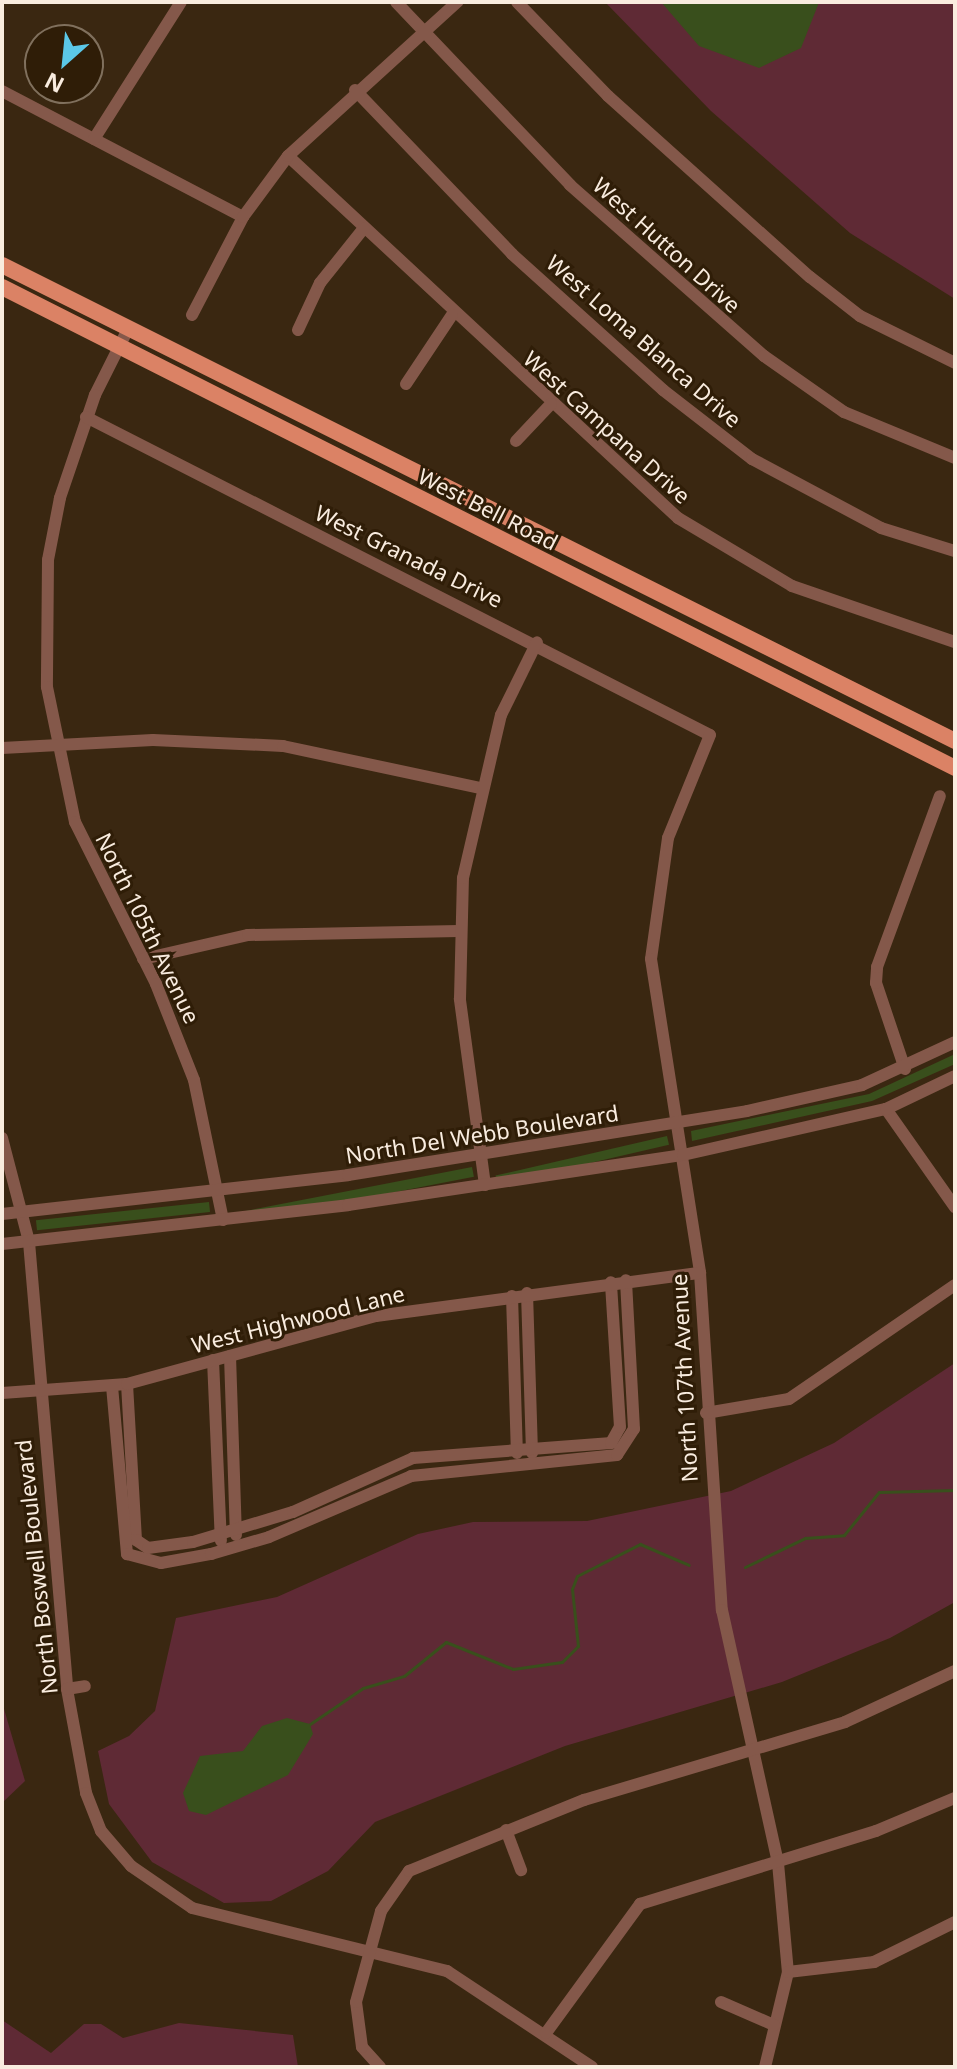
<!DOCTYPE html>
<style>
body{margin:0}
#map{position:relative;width:957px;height:2069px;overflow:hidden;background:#3a2711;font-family:"Noto Sans",sans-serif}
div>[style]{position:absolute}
.green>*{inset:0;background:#5f2a35}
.water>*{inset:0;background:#394f1c;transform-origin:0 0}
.stream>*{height:3px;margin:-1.5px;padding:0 1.5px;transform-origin:1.5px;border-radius:1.5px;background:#394f1c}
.minor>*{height:12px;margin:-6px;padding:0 6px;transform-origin:6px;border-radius:6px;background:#84584a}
.major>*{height:16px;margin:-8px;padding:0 8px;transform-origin:8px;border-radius:8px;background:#db8265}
span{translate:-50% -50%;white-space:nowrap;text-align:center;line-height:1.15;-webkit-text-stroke:6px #2f1d07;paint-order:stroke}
.street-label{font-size:22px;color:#f9ecdf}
.frame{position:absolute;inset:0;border:4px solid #f9ecdf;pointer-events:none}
.north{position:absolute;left:24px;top:24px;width:80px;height:80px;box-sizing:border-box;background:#2f1d07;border:2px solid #80705d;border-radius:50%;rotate:207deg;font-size:22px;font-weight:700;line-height:32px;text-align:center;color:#f9ecdf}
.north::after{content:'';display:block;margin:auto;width:28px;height:36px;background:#5bc7e7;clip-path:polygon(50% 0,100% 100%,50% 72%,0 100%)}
</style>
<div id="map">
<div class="green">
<div style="clip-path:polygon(605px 2px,955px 2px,955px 299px,850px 233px,711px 111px)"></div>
<div style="clip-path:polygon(955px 1363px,955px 1602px,890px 1638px,782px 1682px,565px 1746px,375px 1822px,328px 1871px,271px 1901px,224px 1903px,152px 1862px,109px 1804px,98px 1751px,129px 1736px,155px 1711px,176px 1618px,277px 1597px,418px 1534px,473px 1522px,587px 1521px,731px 1491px,834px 1443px)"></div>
<div style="clip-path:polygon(2px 1702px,25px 1781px,2px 1803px)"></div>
<div style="clip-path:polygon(2px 2020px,51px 2053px,84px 2024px,101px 2024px,123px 2038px,179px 2023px,293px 2035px,298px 2067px,2px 2067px)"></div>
</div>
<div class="water">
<div style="clip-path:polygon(661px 2px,818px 2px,818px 5px,801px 48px,759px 68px,699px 46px)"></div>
<div style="clip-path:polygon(955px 1054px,955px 1064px,872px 1101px,692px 1141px,691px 1131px,869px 1094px)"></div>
<div style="left:667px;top:1136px;width:9px;height:176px;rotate:77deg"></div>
<div style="left:472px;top:1167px;width:10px;height:244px;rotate:79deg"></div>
<div style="left:209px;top:1202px;width:10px;height:174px;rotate:84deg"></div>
<div style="clip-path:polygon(287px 1718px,310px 1724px,313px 1734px,288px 1775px,206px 1815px,189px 1811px,183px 1793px,200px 1756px,243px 1751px,262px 1726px)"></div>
</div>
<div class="stream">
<div style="left:745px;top:1567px;width:67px;rotate:-25.8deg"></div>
<div style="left:805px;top:1538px;width:39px;rotate:-4deg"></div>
<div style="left:844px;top:1535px;width:55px;rotate:-50.9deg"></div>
<div style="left:879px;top:1492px;width:76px;rotate:-1.5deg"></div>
<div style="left:310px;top:1724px;width:64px;rotate:-34.2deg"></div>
<div style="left:363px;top:1688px;width:43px;rotate:-16.3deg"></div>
<div style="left:404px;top:1676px;width:54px;rotate:-39deg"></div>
<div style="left:446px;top:1642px;width:72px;rotate:21.9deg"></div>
<div style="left:513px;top:1669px;width:49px;rotate:-8.1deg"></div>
<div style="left:562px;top:1662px;width:23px;rotate:-45deg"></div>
<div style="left:578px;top:1646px;width:57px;rotate:-96deg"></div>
<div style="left:572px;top:1589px;width:14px;rotate:-69deg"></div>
<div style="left:577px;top:1576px;width:71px;rotate:-26.9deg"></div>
<div style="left:640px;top:1544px;width:53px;rotate:23.2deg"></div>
</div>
<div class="minor">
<div style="left:396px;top:2px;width:253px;rotate:46.4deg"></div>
<div style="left:570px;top:185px;width:259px;rotate:41.4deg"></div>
<div style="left:764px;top:356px;width:98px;rotate:35deg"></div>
<div style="left:844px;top:412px;width:120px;rotate:22.5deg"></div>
<div style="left:517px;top:2px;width:131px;rotate:45.9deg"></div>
<div style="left:608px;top:96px;width:271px;rotate:41.9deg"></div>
<div style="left:810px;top:277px;width:63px;rotate:38deg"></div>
<div style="left:860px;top:316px;width:106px;rotate:26.3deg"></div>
<div style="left:355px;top:90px;width:227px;rotate:46.2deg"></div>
<div style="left:512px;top:254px;width:203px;rotate:42deg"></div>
<div style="left:663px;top:390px;width:113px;rotate:37.8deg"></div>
<div style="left:752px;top:459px;width:146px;rotate:28.1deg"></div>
<div style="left:881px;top:528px;width:77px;rotate:17.3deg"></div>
<div style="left:2px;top:91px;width:272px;rotate:27.6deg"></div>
<div style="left:94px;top:139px;width:162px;rotate:-57.6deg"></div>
<div style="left:288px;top:156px;width:532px;rotate:42.87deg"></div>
<div style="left:678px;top:518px;width:133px;rotate:30.8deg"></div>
<div style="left:792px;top:586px;width:172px;rotate:19deg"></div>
<div style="left:192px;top:315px;width:110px;rotate:-62.5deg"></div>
<div style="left:243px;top:217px;width:76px;rotate:-53.6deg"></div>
<div style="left:288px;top:156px;width:229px;rotate:-42.3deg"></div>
<div style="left:298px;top:330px;width:52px;rotate:-64.9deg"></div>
<div style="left:320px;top:283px;width:70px;rotate:-51.3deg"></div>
<div style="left:127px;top:331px;width:72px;rotate:116.6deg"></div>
<div style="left:95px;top:395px;width:109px;rotate:108.8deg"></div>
<div style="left:60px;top:498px;width:63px;rotate:101deg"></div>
<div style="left:48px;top:560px;width:127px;rotate:90.5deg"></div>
<div style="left:47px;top:687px;width:138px;rotate:78.3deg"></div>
<div style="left:75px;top:822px;width:181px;rotate:63.4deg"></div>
<div style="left:156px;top:984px;width:103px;rotate:68.4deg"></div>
<div style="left:194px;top:1080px;width:143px;rotate:78.3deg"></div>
<div style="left:406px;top:384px;width:83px;rotate:-56.3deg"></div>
<div style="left:86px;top:417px;width:700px;rotate:27deg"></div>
<div style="left:710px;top:735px;width:111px;rotate:112.2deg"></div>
<div style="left:668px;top:838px;width:122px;rotate:98deg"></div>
<div style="left:651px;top:959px;width:318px;rotate:81.1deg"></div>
<div style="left:700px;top:1273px;width:338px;rotate:86.3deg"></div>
<div style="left:722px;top:1610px;width:259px;rotate:77.5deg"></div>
<div style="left:778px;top:1863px;width:109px;rotate:84.8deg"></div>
<div style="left:788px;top:1972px;width:98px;rotate:103.6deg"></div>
<div style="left:516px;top:441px;width:51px;rotate:-46.6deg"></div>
<div style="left:2px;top:748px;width:151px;rotate:-3deg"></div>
<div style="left:153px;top:740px;width:130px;rotate:2.6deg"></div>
<div style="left:283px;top:746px;width:201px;rotate:12deg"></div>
<div style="left:143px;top:959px;width:108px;rotate:-12.9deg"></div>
<div style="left:248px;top:935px;width:211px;rotate:-1.1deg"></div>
<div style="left:905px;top:1069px;width:91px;rotate:-108.6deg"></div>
<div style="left:876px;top:983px;width:16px;rotate:-86deg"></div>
<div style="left:877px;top:967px;width:182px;rotate:-69.8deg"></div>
<div style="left:886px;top:1109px;width:120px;rotate:54.9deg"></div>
<div style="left:2px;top:1138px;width:107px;rotate:75.4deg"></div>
<div style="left:29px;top:1242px;width:449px;rotate:85.1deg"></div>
<div style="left:67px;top:1689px;width:106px;rotate:79.6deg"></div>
<div style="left:86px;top:1793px;width:41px;rotate:68.5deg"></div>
<div style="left:101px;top:1831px;width:46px;rotate:49.4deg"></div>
<div style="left:131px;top:1866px;width:74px;rotate:34.5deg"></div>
<div style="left:192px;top:1908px;width:263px;rotate:13.9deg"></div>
<div style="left:447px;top:1971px;width:174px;rotate:33.5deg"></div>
<div style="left:485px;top:1185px;width:188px;rotate:-97.7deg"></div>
<div style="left:460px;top:999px;width:121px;rotate:-88.6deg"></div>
<div style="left:463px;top:878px;width:167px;rotate:-76.9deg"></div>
<div style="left:501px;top:715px;width:81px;rotate:-63.7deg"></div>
<div style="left:2px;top:1214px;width:348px;rotate:-6.4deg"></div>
<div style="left:348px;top:1175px;width:404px;rotate:-9.1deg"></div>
<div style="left:747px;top:1111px;width:118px;rotate:-12.7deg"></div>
<div style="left:862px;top:1085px;width:102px;rotate:-24.8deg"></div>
<div style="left:2px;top:1244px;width:348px;rotate:-6.4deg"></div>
<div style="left:348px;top:1205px;width:339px;rotate:-8.5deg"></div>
<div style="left:683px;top:1155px;width:208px;rotate:-12.8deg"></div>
<div style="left:886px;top:1109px;width:76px;rotate:-25.6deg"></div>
<div style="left:527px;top:1293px;width:160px;rotate:88.2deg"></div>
<div style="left:512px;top:1296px;width:157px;rotate:88.2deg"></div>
<div style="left:230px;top:1356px;width:179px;rotate:88.1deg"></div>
<div style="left:213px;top:1360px;width:181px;rotate:87.5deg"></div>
<div style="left:127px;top:1384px;width:156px;rotate:86.7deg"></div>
<div style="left:136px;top:1540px;width:14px;rotate:34deg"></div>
<div style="left:148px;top:1548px;width:45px;rotate:-7.6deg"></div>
<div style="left:193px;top:1542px;width:104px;rotate:-16.7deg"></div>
<div style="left:293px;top:1512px;width:132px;rotate:-24.2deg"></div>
<div style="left:413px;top:1458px;width:199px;rotate:-4.3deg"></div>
<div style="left:611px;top:1443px;width:18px;rotate:-61deg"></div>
<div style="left:620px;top:1427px;width:145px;rotate:-93.6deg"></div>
<div style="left:112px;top:1386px;width:169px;rotate:84.9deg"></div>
<div style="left:127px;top:1554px;width:35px;rotate:15deg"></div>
<div style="left:161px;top:1563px;width:51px;rotate:-10.2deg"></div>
<div style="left:211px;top:1554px;width:60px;rotate:-16.3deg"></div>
<div style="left:269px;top:1537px;width:155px;rotate:-23.2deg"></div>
<div style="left:411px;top:1476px;width:207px;rotate:-5.8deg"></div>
<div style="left:617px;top:1455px;width:31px;rotate:-57deg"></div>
<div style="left:634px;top:1429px;width:149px;rotate:-93.1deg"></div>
<div style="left:2px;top:1393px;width:125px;rotate:-4.1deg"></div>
<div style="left:127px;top:1384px;width:258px;rotate:-15.3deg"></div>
<div style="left:376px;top:1316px;width:327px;rotate:-7.6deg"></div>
<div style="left:706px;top:1413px;width:84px;rotate:-9.6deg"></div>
<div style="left:789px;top:1399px;width:201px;rotate:-34.5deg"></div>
<div style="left:67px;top:1689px;width:18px;rotate:-9deg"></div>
<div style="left:506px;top:1830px;width:43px;rotate:69.4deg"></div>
<div style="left:788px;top:1972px;width:87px;rotate:-6.6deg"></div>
<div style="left:874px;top:1962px;width:90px;rotate:-26.3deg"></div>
<div style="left:721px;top:2002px;width:58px;rotate:23.5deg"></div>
<div style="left:546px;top:2033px;width:160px;rotate:-53.9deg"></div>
<div style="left:640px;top:1904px;width:247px;rotate:-17.2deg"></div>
<div style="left:876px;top:1831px;width:86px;rotate:-22.7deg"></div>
<div style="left:380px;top:2067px;width:27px;rotate:-132deg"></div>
<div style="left:362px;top:2047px;width:45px;rotate:-97.6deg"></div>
<div style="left:356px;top:2002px;width:94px;rotate:-74.6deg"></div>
<div style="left:381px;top:1911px;width:49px;rotate:-55deg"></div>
<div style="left:409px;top:1871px;width:189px;rotate:-22.1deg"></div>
<div style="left:584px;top:1800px;width:272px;rotate:-16.6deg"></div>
<div style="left:845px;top:1722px;width:121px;rotate:-24.9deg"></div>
</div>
<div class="major">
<div style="left:2px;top:265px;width:1065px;rotate:26.54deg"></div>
<div style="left:2px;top:287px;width:1068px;rotate:26.78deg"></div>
</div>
<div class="street-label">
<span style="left:667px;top:245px;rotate:42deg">West Hutton Drive</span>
<span style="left:644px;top:341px;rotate:41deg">West Loma Blanca Drive</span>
<span style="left:607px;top:427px;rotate:42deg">West Campana Drive</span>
<span style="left:488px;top:509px;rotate:27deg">West Bell Road</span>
<span style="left:409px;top:556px;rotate:26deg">West Granada Drive</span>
<span style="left:148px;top:928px;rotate:64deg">North 105th Avenue</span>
<span style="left:482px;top:1134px;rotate:-9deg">North Del Webb Boulevard</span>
<span style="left:298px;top:1319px;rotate:-14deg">West Highwood Lane</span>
<span style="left:684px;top:1378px;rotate:-93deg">North 107th Avenue</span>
<span style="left:36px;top:1567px;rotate:-96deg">North Boswell Boulevard</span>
</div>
<div class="frame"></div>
<div class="north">N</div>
</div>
